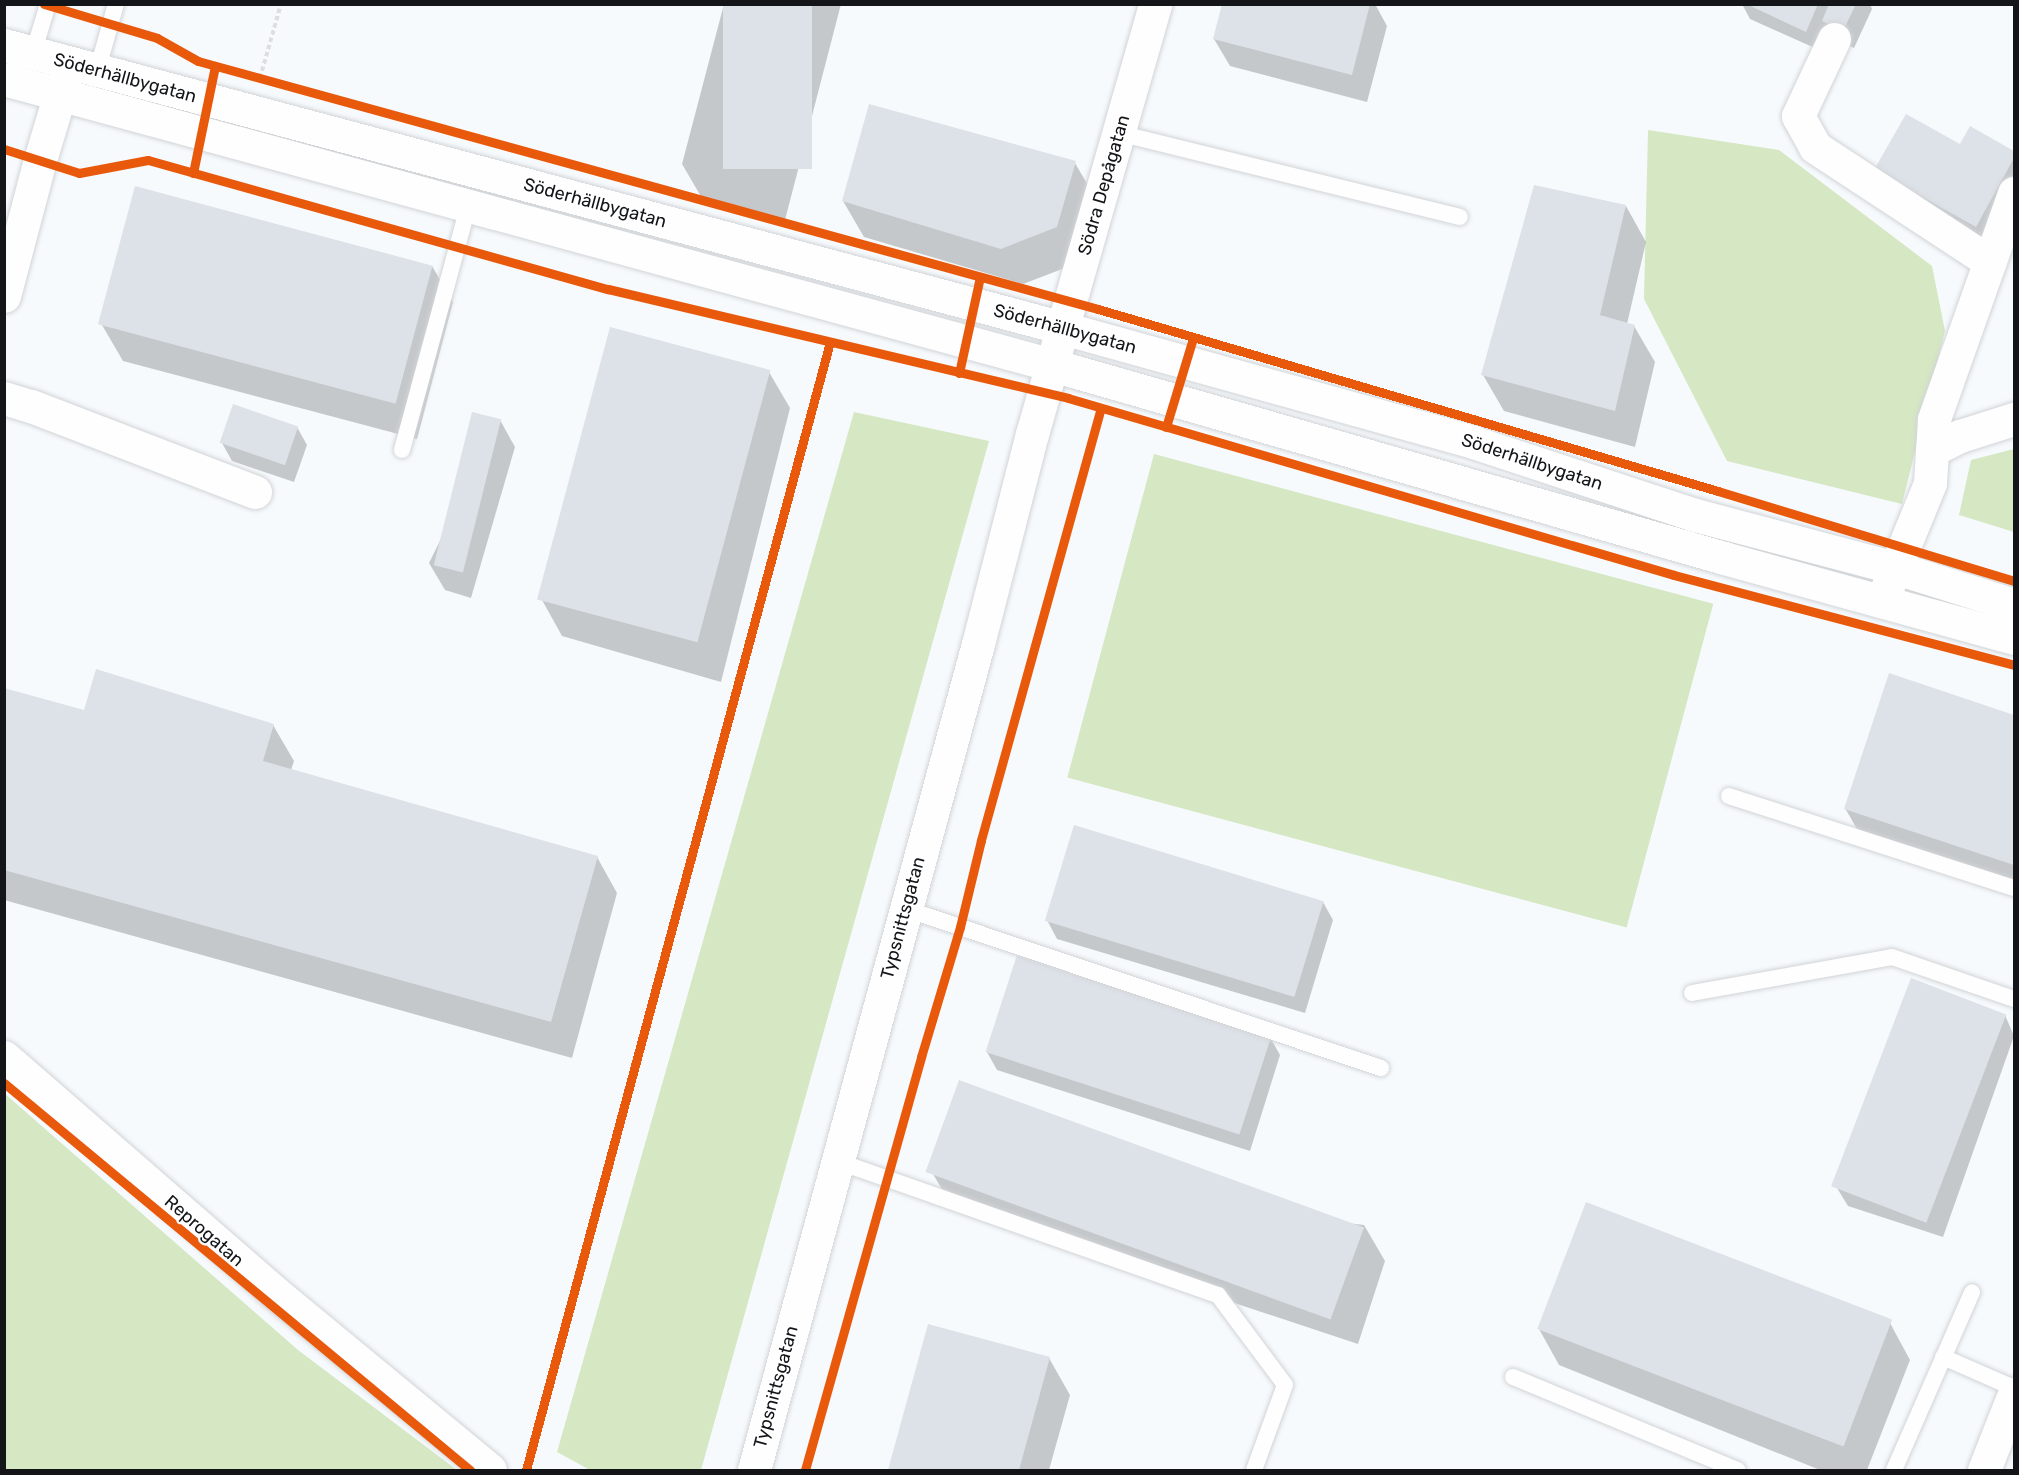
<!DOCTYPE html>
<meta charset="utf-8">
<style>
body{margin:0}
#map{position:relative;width:2019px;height:1475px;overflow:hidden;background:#f7fafd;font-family:Rubik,sans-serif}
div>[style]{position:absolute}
.green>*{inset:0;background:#d5e7c3;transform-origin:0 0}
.shadow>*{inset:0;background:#0003}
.building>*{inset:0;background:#dde2e8;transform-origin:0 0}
.path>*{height:4px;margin-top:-2px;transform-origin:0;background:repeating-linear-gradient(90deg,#dededf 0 4.5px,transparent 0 7.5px)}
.roads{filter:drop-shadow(0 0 2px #d1d4d7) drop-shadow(0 0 2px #d1d4d7)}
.service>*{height:16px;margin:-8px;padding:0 8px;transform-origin:8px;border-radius:8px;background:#fefeff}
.minor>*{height:33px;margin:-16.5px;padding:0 16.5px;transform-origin:16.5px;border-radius:16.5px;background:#fefeff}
.cycleway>*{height:9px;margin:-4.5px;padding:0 4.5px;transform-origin:4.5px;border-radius:4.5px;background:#e8590c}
span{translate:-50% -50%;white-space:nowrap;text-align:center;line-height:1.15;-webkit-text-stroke:4.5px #fff;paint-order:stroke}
.street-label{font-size:18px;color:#131519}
.frame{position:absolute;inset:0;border:6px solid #131519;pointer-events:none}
</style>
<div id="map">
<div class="green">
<div style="clip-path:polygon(1648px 130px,1779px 150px,1932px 266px,1945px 331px,1902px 504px,1727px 461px,1644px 299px)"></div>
<div style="clip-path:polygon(854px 412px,989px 441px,701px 1470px,590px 1470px,557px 1452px)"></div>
<div style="clip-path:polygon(2014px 449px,2014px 532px,1959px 515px,1971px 460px)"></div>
<div style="left:1154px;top:454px;width:579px;height:335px;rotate:15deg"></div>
<div style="clip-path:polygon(4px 1093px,298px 1350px,457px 1470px,5px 1470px)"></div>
</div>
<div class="shadow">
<div style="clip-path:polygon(724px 4px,841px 4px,785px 220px,703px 200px,682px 164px)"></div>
<div style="clip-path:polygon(1223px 4px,1375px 4px,1387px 26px,1367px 102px,1230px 66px,1214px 39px)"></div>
<div style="clip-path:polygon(1742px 4px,1870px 4px,1872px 9px,1854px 48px,1834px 39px,1817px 49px,1750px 19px)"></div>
<div style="clip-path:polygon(1971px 128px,2014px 153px,2014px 213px,1991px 253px,1892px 198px,1960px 146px)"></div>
<div style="clip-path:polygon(1075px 163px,1096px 199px,1078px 263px,1023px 284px,864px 237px,843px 201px)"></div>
<div style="clip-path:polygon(1626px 206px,1646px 242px,1627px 324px,1634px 326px,1655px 362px,1635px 447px,1504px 411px,1483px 375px)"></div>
<div style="clip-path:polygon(432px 266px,453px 302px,417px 439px,123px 361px,102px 325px)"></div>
<div style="clip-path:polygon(769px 372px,790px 408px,721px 682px,562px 636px,542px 600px)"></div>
<div style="clip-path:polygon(500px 420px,515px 447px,471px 598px,445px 590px,429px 563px)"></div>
<div style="clip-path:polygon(297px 427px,307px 445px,294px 482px,232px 461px,222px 443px)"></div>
<div style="clip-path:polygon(1890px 675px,2014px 716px,2014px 894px,1866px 845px,1845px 808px)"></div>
<div style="clip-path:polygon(4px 689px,85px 712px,273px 725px,294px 761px,291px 770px,597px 857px,617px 893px,572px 1058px,4px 900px)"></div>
<div style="clip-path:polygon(1323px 902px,1333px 920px,1305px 1013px,1057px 939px,1047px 920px)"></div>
<div style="clip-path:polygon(2005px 1015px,2014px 1036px,1943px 1237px,1848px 1206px,1837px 1188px)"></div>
<div style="clip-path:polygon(1270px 1037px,1280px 1055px,1250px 1151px,997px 1070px,987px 1052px)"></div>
<div style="clip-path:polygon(933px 1174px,1364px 1225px,1385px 1261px,1358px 1344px,954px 1210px)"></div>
<div style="clip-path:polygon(1890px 1323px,1910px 1360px,1867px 1470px,1820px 1470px,1559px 1365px,1539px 1329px)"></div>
<div style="clip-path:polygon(929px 1325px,1049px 1358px,1070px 1395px,1049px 1470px,889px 1470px)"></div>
</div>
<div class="building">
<div style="left:723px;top:4px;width:89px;height:165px"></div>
<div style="clip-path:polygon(1222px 4px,1370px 4px,1352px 75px,1213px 39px)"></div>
<div style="clip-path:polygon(1746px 4px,1818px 4px,1806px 32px)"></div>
<div style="clip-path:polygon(1829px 4px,1856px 4px,1843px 31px,1822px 21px)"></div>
<div style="clip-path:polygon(869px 104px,1076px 161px,1057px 227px,1001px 249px,842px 201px)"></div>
<div style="clip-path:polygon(1906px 114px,1960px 144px,1970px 126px,2014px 151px,2014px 158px,1976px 227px,1874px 170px)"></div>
<div style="clip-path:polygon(1534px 185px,1626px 205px,1600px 315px,1635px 325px,1615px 411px,1481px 375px)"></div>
<div style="left:135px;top:186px;width:308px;height:143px;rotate:15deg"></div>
<div style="left:610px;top:327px;width:166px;height:282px;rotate:15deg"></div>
<div style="left:233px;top:404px;width:69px;height:41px;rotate:19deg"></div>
<div style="left:472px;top:412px;width:30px;height:158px;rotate:14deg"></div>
<div style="clip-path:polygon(96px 669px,274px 724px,263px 761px,598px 856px,551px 1022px,4px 870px,4px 688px,84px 710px)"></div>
<div style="clip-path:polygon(1889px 673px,2014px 715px,2014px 865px,1844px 809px)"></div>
<div style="left:1074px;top:825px;width:261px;height:100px;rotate:17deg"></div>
<div style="left:1017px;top:955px;width:267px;height:102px;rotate:18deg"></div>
<div style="left:1911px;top:978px;width:102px;height:223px;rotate:21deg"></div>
<div style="left:959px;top:1080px;width:431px;height:98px;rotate:20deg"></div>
<div style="left:1586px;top:1202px;width:328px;height:136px;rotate:21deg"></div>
<div style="clip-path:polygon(928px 1324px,1050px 1357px,1019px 1470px,888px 1470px)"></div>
</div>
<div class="path">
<div style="left:260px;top:78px;width:77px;rotate:-74.2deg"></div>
</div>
<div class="roads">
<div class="service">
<div style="left:32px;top:57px;width:55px;rotate:-73.2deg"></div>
<div style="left:96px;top:75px;width:74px;rotate:-74.3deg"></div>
<div style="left:1118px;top:133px;width:352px;rotate:13.8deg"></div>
<div style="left:402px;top:450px;width:255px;rotate:-74.8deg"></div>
<div style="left:1729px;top:796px;width:299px;rotate:17.9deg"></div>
<div style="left:906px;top:909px;width:501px;rotate:18.51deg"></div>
<div style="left:1692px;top:993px;width:203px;rotate:-10.2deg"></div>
<div style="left:1892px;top:957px;width:129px;rotate:19deg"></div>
<div style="left:837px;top:1161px;width:404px;rotate:19.4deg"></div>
<div style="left:1218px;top:1295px;width:112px;rotate:53.3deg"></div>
<div style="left:1285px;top:1385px;width:90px;rotate:110deg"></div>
<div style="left:1943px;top:1357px;width:77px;rotate:23.6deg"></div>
<div style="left:1513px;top:1377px;width:243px;rotate:22.5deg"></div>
<div style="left:1894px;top:1470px;width:194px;rotate:-66.3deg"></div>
</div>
<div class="minor">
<div style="left:1834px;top:39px;width:85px;rotate:115.1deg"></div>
<div style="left:1798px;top:116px;width:35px;rotate:61deg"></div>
<div style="left:1815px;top:147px;width:209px;rotate:33.3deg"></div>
<div style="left:4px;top:45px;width:1096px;rotate:14.96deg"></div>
<div style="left:1063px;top:328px;width:426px;rotate:15.5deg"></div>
<div style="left:1473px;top:442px;width:234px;rotate:18.2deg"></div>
<div style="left:1695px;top:515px;width:208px;rotate:14.8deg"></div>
<div style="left:1896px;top:568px;width:124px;rotate:17.4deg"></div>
<div style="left:4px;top:79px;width:1086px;rotate:15.26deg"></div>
<div style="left:1052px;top:365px;width:699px;rotate:16.02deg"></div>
<div style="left:1724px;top:558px;width:301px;rotate:15.4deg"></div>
<div style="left:4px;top:296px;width:141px;rotate:-75.2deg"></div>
<div style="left:40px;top:160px;width:90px;rotate:-73.2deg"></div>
<div style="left:4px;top:398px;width:28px;rotate:17deg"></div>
<div style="left:31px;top:406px;width:240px;rotate:21deg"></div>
<div style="left:1932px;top:450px;width:31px;rotate:-27deg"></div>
<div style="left:1960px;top:436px;width:57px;rotate:-17.5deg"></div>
<div style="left:1887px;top:588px;width:113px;rotate:-67.7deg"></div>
<div style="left:1930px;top:483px;width:64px;rotate:-86.4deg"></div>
<div style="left:1934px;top:419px;width:240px;rotate:-70.5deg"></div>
<div style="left:4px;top:1057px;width:357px;rotate:41deg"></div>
<div style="left:273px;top:1291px;width:281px;rotate:39.5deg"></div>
<div style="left:754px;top:1470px;width:856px;rotate:-74.83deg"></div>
<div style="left:978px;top:644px;width:217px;rotate:-75.6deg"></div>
<div style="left:1032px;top:434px;width:447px;rotate:-74deg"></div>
<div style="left:1984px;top:1470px;width:82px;rotate:-68.5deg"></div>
</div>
</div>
<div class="cycleway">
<div style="left:44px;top:4px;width:118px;rotate:16.7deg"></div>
<div style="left:157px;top:38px;width:47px;rotate:29.3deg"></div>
<div style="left:198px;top:61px;width:934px;rotate:15.41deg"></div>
<div style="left:1098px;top:309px;width:646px;rotate:16.36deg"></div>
<div style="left:1718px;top:491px;width:309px;rotate:16.9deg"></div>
<div style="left:4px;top:149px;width:79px;rotate:17.7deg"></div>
<div style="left:79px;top:173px;width:70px;rotate:-10.7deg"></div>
<div style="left:148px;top:160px;width:478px;rotate:15.7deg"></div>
<div style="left:608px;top:289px;width:473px;rotate:13.3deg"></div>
<div style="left:1068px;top:398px;width:631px;rotate:16.28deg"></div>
<div style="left:1674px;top:575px;width:352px;rotate:14.8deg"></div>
<div style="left:193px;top:173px;width:109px;rotate:-78.4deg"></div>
<div style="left:959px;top:373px;width:98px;rotate:-77.7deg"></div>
<div style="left:1166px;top:427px;width:93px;rotate:-73.1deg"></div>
<div style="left:4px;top:1083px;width:606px;rotate:39.71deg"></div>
<div style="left:526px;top:1470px;width:1168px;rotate:-74.92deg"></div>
<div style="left:805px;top:1470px;width:429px;rotate:-74.3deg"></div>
<div style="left:921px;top:1057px;width:136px;rotate:-73.3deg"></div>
<div style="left:960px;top:927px;width:89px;rotate:-76.4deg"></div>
<div style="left:981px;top:840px;width:448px;rotate:-74.5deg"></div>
</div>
<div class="street-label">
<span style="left:125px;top:78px;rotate:15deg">Söderhällbygatan</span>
<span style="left:1104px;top:185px;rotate:-74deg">Södra Depågatan</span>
<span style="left:595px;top:203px;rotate:15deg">Söderhällbygatan</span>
<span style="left:1065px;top:329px;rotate:15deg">Söderhällbygatan</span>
<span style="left:1532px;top:462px;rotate:18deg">Söderhällbygatan</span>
<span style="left:903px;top:918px;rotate:-75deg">Typsnittsgatan</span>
<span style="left:204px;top:1231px;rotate:41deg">Reprogatan</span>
<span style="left:776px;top:1387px;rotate:-75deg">Typsnittsgatan</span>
</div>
<div class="frame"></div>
</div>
